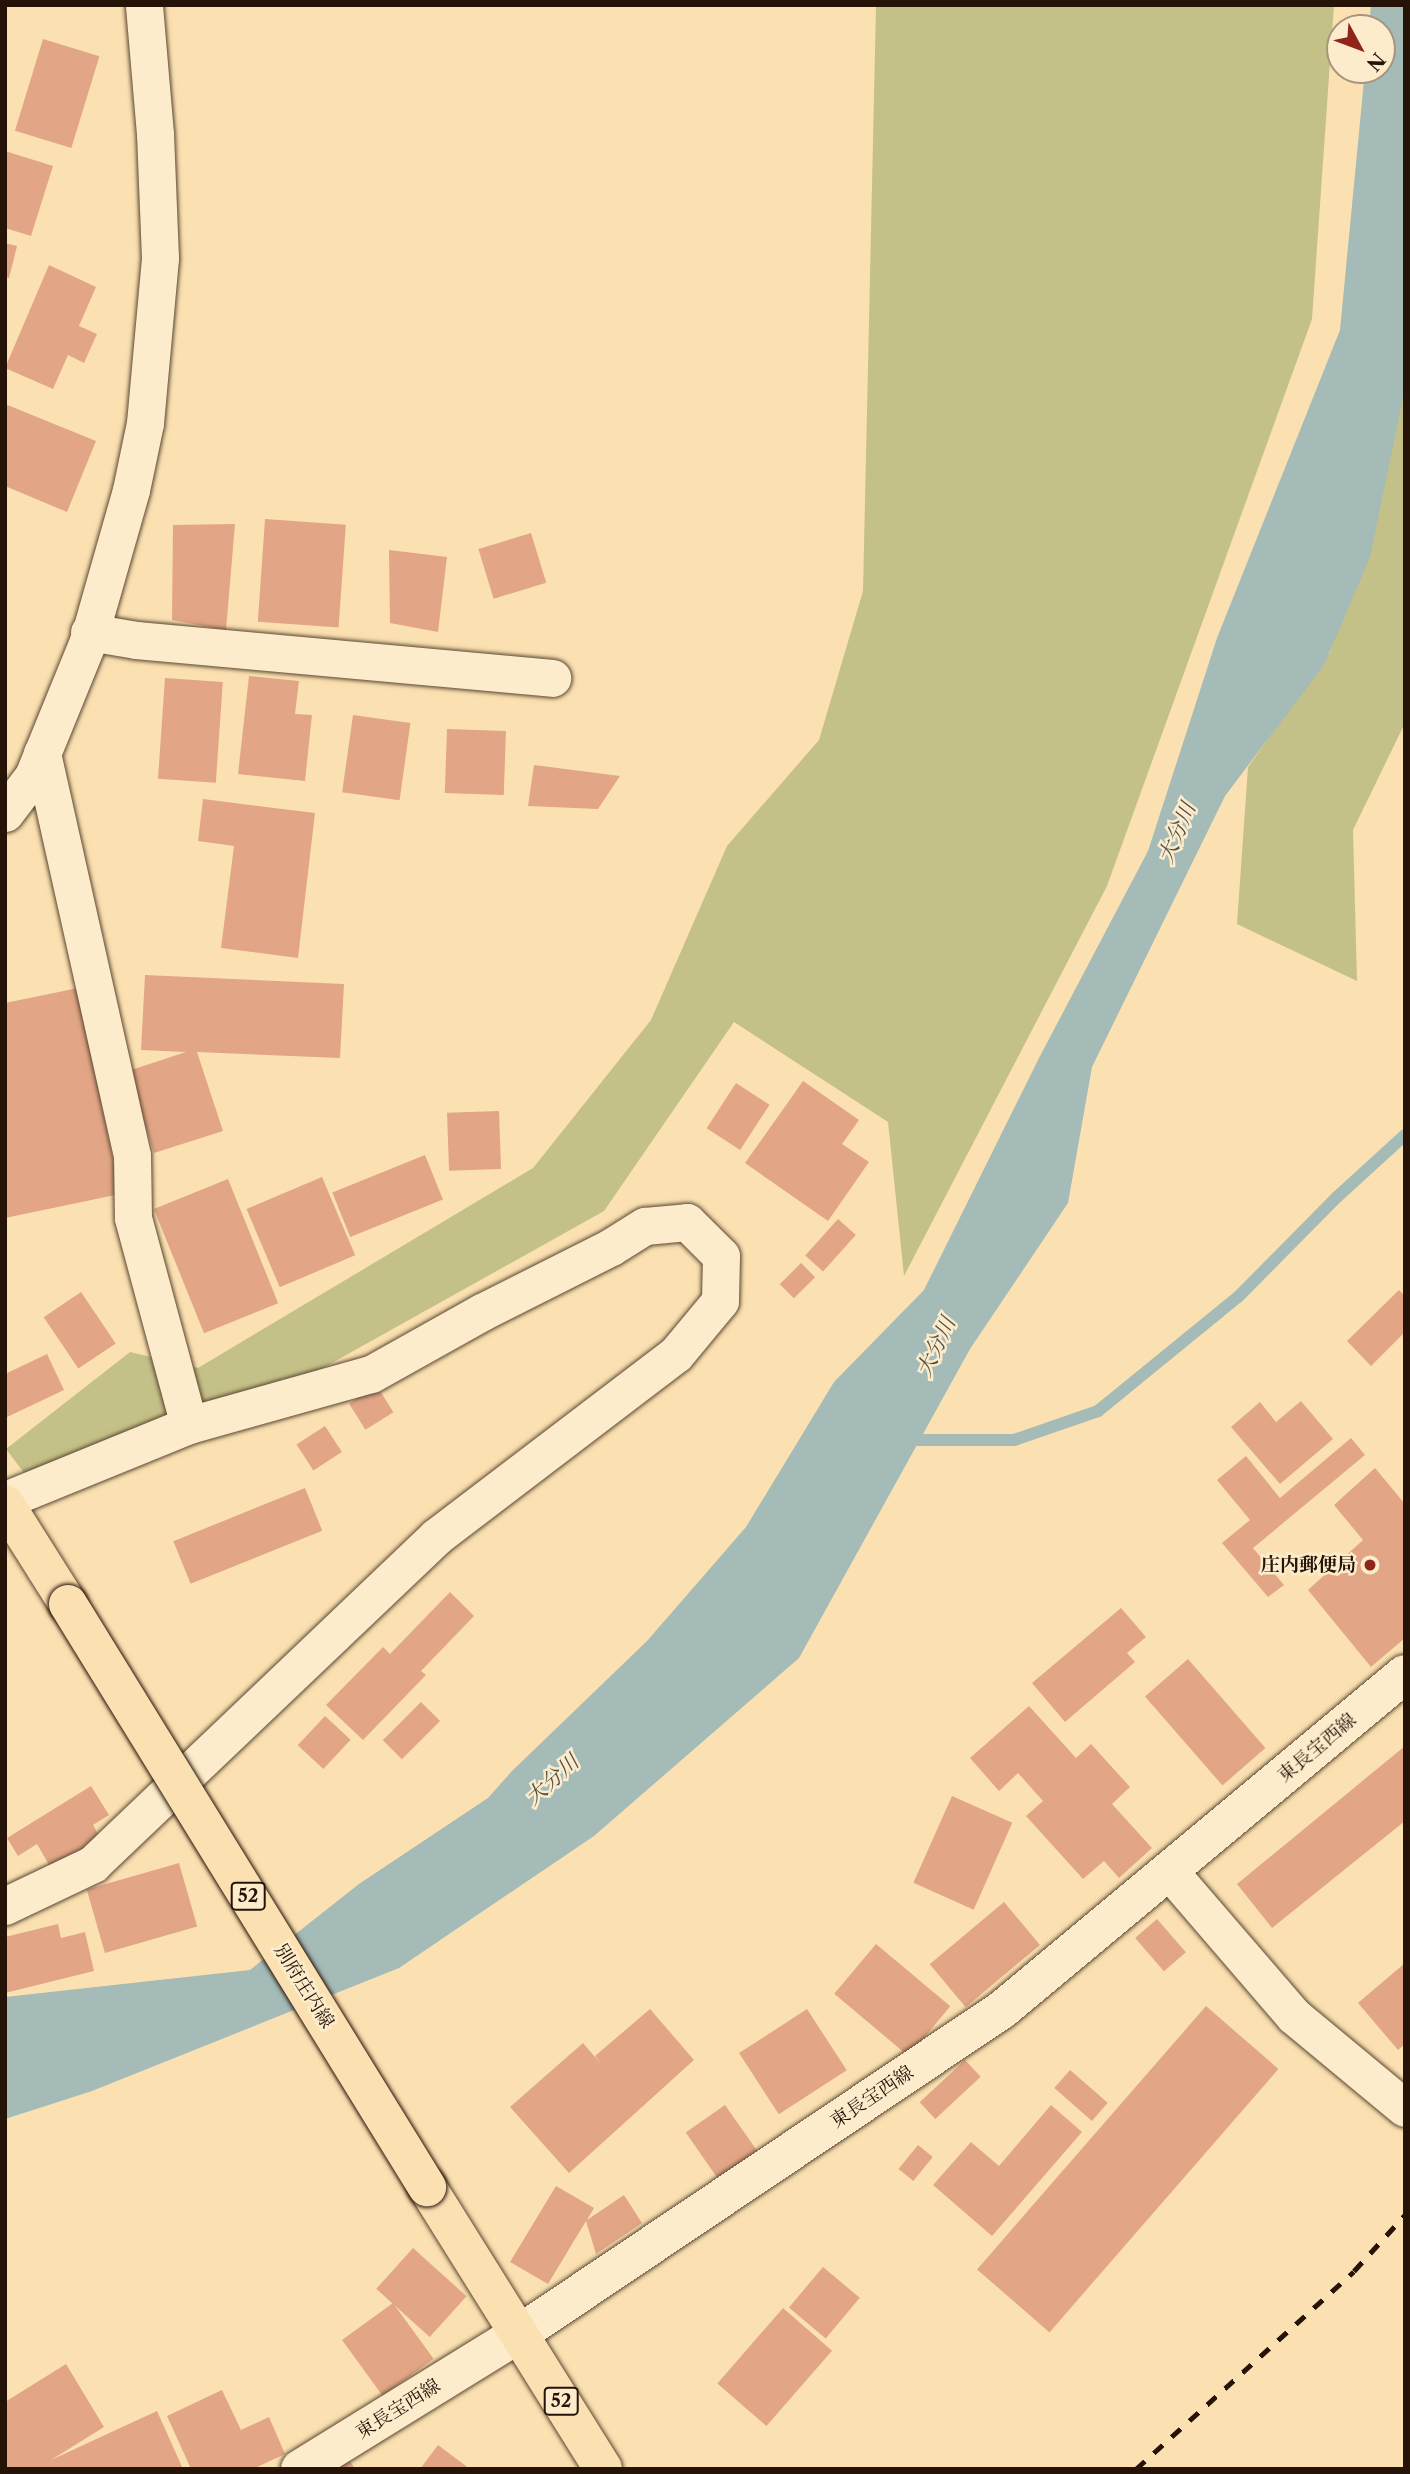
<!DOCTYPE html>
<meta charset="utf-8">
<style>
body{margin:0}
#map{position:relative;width:1410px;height:2474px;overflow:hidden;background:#fbe1b1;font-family:"Libre Caslon Text","Noto Serif JP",serif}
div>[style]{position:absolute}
.green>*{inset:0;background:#c4c188}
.water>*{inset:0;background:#a4bbb7}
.stream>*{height:12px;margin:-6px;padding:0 6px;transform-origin:6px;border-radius:6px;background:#a4bbb7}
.building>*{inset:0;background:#e2a686;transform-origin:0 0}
.roads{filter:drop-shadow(0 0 2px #5b4632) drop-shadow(0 0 2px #5b4632)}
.minor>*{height:37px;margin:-18.5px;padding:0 18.5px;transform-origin:18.5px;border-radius:18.5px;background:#fceccc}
.secondary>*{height:38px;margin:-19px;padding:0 19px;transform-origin:19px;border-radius:19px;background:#fceccc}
.primary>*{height:38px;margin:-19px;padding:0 19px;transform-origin:19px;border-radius:19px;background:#fbe1b1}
.rail>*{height:5px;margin-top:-2.5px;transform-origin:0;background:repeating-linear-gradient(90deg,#261308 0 12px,transparent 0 24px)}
.bridges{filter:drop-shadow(0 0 2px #261308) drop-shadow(0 0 2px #261308)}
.primary-bridge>*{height:38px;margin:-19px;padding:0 19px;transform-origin:19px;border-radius:19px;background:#fbe1b1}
.dots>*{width:19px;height:19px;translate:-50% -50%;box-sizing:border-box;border:4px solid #fceccc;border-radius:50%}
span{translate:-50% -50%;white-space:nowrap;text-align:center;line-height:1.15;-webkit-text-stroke:5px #fceccc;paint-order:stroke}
.shield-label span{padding:2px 5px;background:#fceccc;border:2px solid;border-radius:5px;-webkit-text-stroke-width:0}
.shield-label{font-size:18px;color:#261308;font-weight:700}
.poi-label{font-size:19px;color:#261308;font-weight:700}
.right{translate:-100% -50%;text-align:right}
.street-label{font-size:19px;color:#261308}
.water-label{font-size:21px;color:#524e45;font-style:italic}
.frame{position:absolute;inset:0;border:7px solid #261308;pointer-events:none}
.north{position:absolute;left:1326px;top:14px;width:70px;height:70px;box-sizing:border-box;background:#fceccc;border:2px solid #a6957e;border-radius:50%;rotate:131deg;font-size:19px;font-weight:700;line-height:28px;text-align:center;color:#261308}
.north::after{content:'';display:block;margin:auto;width:24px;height:32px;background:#8f2418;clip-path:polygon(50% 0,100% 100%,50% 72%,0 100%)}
</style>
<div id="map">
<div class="green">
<div style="clip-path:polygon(876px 5px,1334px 5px,1312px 319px,1107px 886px,904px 1276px,888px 1122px,734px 1022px,604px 1211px,212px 1430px,28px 1478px,6px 1449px,130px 1352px,198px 1368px,533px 1168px,651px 1020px,727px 846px,819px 740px,863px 591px)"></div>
<div style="clip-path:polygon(1405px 373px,1405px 723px,1353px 830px,1357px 981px,1237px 924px,1248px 767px,1330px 652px)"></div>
</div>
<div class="water">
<div style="clip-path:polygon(1371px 5px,1405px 5px,1405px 388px,1370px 557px,1324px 665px,1225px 796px,1092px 1067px,1068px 1203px,970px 1349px,799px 1658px,594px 1836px,399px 1968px,92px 2091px,5px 2119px,5px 1997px,250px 1970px,359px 1884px,488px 1798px,512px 1771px,647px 1641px,746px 1527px,834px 1382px,924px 1290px,1039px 1058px,1148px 851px,1217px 638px,1340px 330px,1365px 70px,1382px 70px,1382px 28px,1369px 28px)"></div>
</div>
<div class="stream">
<div style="left:904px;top:1440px;width:110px"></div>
<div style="left:1014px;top:1440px;width:89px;rotate:-19deg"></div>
<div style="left:1098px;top:1411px;width:181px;rotate:-39.2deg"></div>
<div style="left:1238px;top:1297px;width:141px;rotate:-45.3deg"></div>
<div style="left:1337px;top:1197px;width:92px;rotate:-42.4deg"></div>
</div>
<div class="building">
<div style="left:43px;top:39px;width:59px;height:96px;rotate:17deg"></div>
<div style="clip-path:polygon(5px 151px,53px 166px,31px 236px,5px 228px)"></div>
<div style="clip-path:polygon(5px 243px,17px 246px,9px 278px,5px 277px)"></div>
<div style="clip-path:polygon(49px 265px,96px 287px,79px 326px,97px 334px,84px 363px,68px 355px,53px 389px,5px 368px)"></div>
<div style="clip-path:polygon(5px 404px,96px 441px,67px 512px,5px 486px)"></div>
<div style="left:265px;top:519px;width:81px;height:103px;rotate:4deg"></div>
<div style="clip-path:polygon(235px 524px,226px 630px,172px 620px,173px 525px)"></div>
<div style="left:531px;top:533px;width:52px;height:55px;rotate:73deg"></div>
<div style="clip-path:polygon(389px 550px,447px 557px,438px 632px,390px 623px)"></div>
<div style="clip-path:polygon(249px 676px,299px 681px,295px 714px,312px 715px,305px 781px,238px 774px)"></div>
<div style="left:165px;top:678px;width:58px;height:101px;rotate:4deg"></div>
<div style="left:353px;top:715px;width:58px;height:78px;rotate:8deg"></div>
<div style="left:447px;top:729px;width:59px;height:64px;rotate:2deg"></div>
<div style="clip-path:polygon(534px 765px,620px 776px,598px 809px,528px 806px)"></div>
<div style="clip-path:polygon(203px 799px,315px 813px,298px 958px,221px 948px,234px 846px,198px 841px)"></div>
<div style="clip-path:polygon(145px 975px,344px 984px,340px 1058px,197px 1052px,223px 1131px,154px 1153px,128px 1071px,186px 1052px,141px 1050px)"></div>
<div style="clip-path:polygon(78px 988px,120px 1194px,5px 1218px,5px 1003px)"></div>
<div style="clip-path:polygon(803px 1081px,859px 1120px,842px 1144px,869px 1162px,828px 1221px,745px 1163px)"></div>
<div style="left:736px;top:1083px;width:40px;height:54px;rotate:33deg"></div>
<div style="left:499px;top:1111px;width:58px;height:52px;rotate:88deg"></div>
<div style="left:425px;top:1155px;width:48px;height:100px;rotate:68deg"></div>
<div style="left:322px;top:1177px;width:85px;height:82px;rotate:67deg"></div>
<div style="left:228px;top:1179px;width:134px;height:80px;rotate:68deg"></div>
<div style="left:838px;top:1219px;width:24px;height:49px;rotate:42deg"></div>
<div style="left:801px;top:1263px;width:20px;height:30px;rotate:45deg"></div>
<div style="clip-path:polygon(1399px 1290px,1405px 1296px,1405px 1332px,1371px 1366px,1347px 1341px)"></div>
<div style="left:81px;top:1292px;width:62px;height:45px;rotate:56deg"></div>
<div style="clip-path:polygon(47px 1354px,64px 1390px,5px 1418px,5px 1374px)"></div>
<div style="left:377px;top:1386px;width:31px;height:33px;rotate:58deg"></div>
<div style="clip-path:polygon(1301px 1401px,1333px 1439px,1280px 1484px,1231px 1427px,1260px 1402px,1276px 1422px)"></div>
<div style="left:325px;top:1426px;width:31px;height:34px;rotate:57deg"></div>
<div style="clip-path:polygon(1351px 1438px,1365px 1455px,1253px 1548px,1284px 1585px,1268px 1597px,1222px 1543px,1250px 1520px,1217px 1480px,1246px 1456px,1280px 1498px)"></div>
<div style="clip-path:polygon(1375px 1468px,1405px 1504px,1405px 1638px,1371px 1667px,1308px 1590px,1363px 1540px,1334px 1505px)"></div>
<div style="left:305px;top:1488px;width:46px;height:142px;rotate:68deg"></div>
<div style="clip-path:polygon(450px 1592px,474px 1616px,421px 1671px,426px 1675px,363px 1740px,326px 1705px,383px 1647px,390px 1654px)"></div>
<div style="clip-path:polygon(1121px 1608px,1146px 1637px,1127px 1653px,1135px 1662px,1065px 1722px,1032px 1683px)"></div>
<div style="left:1188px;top:1659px;width:118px;height:57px;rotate:49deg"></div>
<div style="left:421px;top:1702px;width:27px;height:54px;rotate:45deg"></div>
<div style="clip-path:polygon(1029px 1706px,1076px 1758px,1091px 1744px,1130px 1787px,1112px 1804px,1152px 1848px,1119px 1878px,1104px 1861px,1083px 1879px,1026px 1816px,1043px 1801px,1018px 1773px,999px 1791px,970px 1758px)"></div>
<div style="left:325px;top:1716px;width:35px;height:40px;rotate:43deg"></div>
<div style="clip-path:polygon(1405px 1746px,1405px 1821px,1272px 1928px,1237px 1884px)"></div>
<div style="clip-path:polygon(91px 1786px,109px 1815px,93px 1825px,101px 1839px,52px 1870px,37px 1844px,18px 1856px,7px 1838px)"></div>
<div style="left:952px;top:1796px;width:66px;height:95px;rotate:24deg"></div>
<div style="left:179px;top:1863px;width:66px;height:96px;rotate:74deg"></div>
<div style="left:1004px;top:1902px;width:56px;height:97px;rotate:50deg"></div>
<div style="left:1157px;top:1919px;width:44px;height:29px;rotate:49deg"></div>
<div style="clip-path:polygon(58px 1924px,61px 1938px,85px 1932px,94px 1971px,5px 1993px,5px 1937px)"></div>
<div style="left:876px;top:1944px;width:97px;height:65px;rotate:40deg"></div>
<div style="clip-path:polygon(1405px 1963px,1405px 2044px,1398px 2050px,1358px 2003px)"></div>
<div style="left:1206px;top:2006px;width:96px;height:349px;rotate:41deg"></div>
<div style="clip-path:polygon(650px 2009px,694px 2060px,569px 2173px,510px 2107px,583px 2043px,602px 2065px,595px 2056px)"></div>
<div style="left:807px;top:2009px;width:73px;height:81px;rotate:57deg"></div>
<div style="left:965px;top:2060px;width:23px;height:62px;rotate:47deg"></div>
<div style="left:1070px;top:2070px;width:50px;height:24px;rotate:41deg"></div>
<div style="left:725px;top:2105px;width:56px;height:48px;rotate:55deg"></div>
<div style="clip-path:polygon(1051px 2105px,1082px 2132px,992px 2236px,933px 2185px,971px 2142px,999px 2166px)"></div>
<div style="left:918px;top:2145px;width:19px;height:31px;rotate:39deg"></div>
<div style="clip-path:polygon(556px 2186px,594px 2208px,587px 2220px,624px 2195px,642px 2223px,596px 2254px,586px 2221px,548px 2284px,510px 2262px)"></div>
<div style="left:413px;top:2248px;width:72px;height:55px;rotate:42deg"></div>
<div style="left:823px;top:2267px;width:48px;height:53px;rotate:40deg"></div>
<div style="left:393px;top:2303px;width:69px;height:63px;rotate:54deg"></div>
<div style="left:783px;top:2308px;width:65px;height:100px;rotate:41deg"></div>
<div style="clip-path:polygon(66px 2364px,104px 2427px,51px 2460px,157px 2411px,183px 2469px,5px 2469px,5px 2402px)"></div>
<div style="clip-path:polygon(222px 2390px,241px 2430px,269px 2417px,285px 2454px,253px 2469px,191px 2469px,167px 2416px)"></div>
<div style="clip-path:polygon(438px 2445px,470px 2469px,420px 2469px)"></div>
<div style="clip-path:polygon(350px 2461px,355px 2469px,336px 2469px)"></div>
</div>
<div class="roads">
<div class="minor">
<div style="left:89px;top:632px;width:48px;rotate:9.7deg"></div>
<div style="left:136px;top:640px;width:418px;rotate:5.2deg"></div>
<div style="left:42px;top:753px;width:412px;rotate:77.4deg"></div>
<div style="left:132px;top:1155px;width:63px;rotate:89.1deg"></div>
<div style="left:133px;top:1218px;width:214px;rotate:74.9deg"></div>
<div style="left:5px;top:813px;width:46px;rotate:-52.9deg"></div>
<div style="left:33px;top:776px;width:146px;rotate:-67.8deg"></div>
<div style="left:88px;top:641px;width:157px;rotate:-74.1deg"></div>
<div style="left:131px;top:490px;width:68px;rotate:-78.2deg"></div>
<div style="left:145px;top:423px;width:166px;rotate:-84.8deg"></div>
<div style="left:160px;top:258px;width:124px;rotate:-92.3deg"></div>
<div style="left:155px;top:134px;width:129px;rotate:-94.9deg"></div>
<div style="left:5px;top:1500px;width:199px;rotate:-22.2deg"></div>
<div style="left:189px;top:1425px;width:189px;rotate:-15.7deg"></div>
<div style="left:371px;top:1374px;width:127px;rotate:-29.2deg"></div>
<div style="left:482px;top:1312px;width:144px;rotate:-26.7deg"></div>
<div style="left:611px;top:1247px;width:40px;rotate:-32deg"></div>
<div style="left:645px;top:1226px;width:42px;rotate:-5.4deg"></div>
<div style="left:687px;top:1222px;width:48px;rotate:45deg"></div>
<div style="left:721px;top:1256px;width:45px;rotate:91.3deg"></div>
<div style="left:720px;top:1301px;width:69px;rotate:129.7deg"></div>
<div style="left:676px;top:1354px;width:302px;rotate:142.7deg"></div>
<div style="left:436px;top:1537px;width:474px;rotate:136.4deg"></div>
<div style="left:93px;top:1864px;width:98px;rotate:154.5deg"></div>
<div style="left:1170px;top:1872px;width:190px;rotate:49.3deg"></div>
<div style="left:1294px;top:2016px;width:144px;rotate:39.7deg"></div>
</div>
<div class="secondary">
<div style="left:300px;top:2469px;width:257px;rotate:-31.7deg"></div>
<div style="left:519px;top:2334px;width:583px;rotate:-33.88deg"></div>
<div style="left:1003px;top:2009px;width:523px;rotate:-39.81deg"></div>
</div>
<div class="primary">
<div style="left:5px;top:1504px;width:118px;rotate:57.8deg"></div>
<div style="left:427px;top:2187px;width:332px;rotate:58deg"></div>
</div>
</div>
<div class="rail">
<div style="left:1136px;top:2469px;width:294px;rotate:-42.2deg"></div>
<div style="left:1354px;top:2271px;width:76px;rotate:-47.7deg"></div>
</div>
<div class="bridges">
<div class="primary-bridge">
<div style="left:68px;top:1604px;width:685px;rotate:58.38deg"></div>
</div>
</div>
<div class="dots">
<div style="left:1370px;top:1565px;background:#8f2418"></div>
</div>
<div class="shield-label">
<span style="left:248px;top:1896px">52</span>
<span style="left:561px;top:2401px">52</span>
</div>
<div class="poi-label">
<span class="right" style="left:1356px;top:1565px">庄内郵便局</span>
</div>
<div class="street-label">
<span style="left:1317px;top:1748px;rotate:-40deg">東長宝西線</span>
<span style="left:304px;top:1986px;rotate:58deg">別府庄内線</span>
<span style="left:872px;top:2097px;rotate:-34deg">東長宝西線</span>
<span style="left:398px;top:2409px;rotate:-32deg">東長宝西線</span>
</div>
<div class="water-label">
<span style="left:1177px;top:833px;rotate:-67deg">大分川</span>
<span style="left:936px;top:1347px;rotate:-65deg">大分川</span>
<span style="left:552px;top:1780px;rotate:-42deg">大分川</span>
</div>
<div class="frame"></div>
<div class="north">N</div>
</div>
